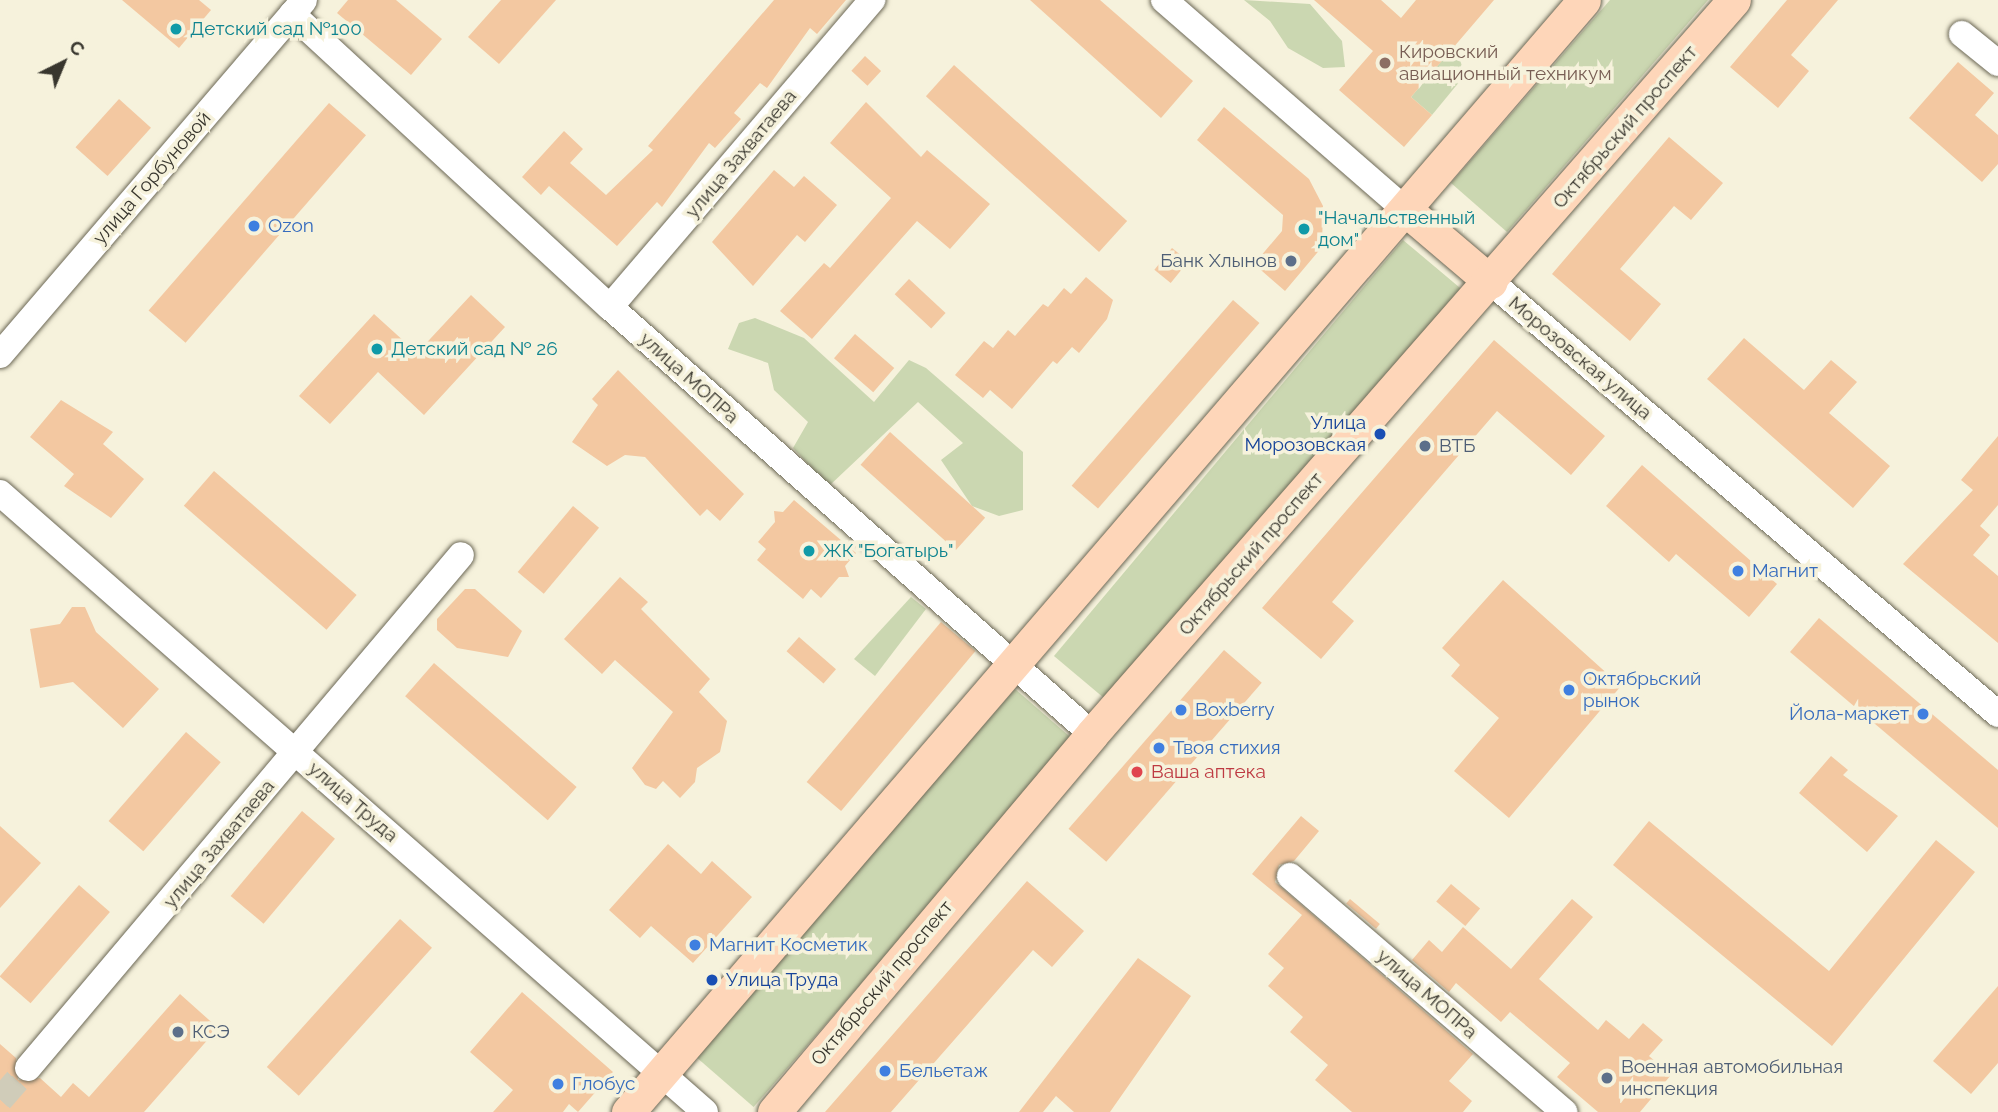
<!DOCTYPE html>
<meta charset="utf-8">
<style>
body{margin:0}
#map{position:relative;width:1998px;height:1112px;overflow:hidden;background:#f6f2dc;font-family:Raleway,sans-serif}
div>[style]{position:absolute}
.green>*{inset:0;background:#cbd7b1;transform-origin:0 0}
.building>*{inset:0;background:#f3c8a1;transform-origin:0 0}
.minor-tunnel>*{height:26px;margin-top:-13px;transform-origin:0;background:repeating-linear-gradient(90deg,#d0ccb9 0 26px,transparent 0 39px)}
.roads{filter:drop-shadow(0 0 2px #6c6856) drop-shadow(0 0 2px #6c6856)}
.minor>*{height:26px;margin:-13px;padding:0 13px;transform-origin:13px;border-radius:13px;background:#fff}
.major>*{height:33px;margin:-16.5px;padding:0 16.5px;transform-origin:16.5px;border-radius:16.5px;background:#fed6b9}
.dots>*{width:19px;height:19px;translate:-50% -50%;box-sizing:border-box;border:4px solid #f6f2dc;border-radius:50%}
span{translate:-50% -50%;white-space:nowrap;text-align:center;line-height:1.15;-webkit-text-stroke:7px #f6f2dc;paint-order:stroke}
.culture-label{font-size:19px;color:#0d838f}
.left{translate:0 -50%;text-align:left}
.education-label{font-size:19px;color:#785e54}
.street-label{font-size:19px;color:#38362e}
.shop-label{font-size:19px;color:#366cbe}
.right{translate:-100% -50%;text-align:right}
.service-label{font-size:19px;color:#4e5e75}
.transit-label{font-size:19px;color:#164399}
.health-label{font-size:19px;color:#be3a42}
.north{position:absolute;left:28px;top:28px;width:70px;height:70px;-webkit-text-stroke:5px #f6f2dc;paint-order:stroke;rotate:43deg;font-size:19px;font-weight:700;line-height:28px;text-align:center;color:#38362e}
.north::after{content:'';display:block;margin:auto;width:24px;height:32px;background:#38362e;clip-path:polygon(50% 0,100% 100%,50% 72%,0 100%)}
</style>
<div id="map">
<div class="green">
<div style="clip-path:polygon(1244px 0,1310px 4px,1342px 41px,1345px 67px,1323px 68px,1288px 48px,1270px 21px)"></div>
<div style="clip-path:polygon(1610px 0,1708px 0,1507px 232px,1451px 183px)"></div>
<div style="clip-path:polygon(1455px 45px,1465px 75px,1432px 115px,1411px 97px)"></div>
<div style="left:1403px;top:240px;width:75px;height:543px;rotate:40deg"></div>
<div style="clip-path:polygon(755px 318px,804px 338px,874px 402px,909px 360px,926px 368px,1023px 452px,1023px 510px,999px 516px,972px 506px,941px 460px,963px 443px,918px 402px,829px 486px,793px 448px,808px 422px,774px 390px,768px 363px,728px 349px,739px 323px)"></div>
<div style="clip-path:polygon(911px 597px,926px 609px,875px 676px,854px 659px)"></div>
<div style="left:1015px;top:689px;width:77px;height:487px;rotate:41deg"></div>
</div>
<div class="building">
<div style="clip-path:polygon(122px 0,199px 0,211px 10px,179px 48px)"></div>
<div style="clip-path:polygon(348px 0,396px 0,442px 39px,411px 75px,337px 13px)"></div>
<div style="clip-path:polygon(501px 0,556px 0,499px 64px,468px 37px)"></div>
<div style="clip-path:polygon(774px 0,846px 0,817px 34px,810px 28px,767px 88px,760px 83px,734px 113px,741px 119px,715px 148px,709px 143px,662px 207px,657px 202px,617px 246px,549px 186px,541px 195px,522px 177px,564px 131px,583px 149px,570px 163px,606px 195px,653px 150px,648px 146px)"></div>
<div style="clip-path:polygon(1030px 0,1100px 0,1193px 81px,1161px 118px)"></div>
<div style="clip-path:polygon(1314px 0,1381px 0,1401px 18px,1416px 0,1494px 0,1411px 97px,1432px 115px,1404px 147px,1339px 90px,1373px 51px)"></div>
<div style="clip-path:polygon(1787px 0,1838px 0,1791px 55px,1809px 71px,1778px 108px,1730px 67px)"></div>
<div style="left:865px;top:56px;width:22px;height:20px;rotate:43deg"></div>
<div style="clip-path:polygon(1958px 62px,1994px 93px,1975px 115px,1998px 135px,1998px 164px,1982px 182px,1909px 118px)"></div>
<div style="left:954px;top:65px;width:233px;height:42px;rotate:42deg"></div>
<div style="left:119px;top:99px;width:43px;height:65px;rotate:42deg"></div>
<div style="clip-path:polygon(866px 102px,921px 157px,927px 150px,990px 204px,950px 249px,917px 221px,812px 339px,780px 311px,824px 263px,830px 268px,891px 198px,830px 143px)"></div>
<div style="left:329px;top:103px;width:49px;height:275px;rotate:41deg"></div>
<div style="clip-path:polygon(1224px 107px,1309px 179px,1323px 206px,1322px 247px,1285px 291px,1254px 264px,1282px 231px,1283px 215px,1197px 140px)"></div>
<div style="clip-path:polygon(1669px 137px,1723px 183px,1691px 220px,1674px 206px,1620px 269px,1661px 304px,1630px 341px,1552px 274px)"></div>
<div style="clip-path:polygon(774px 170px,794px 187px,804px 176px,837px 205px,805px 242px,797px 235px,753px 286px,712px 242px)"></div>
<div style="left:1172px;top:248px;width:21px;height:28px;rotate:39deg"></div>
<div style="clip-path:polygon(1086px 277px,1113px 300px,1107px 319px,1079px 353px,1072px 347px,1057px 364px,1053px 361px,1012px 409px,990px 390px,983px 398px,955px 375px,984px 341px,993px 348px,1008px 330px,1015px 336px,1043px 304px,1048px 307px,1064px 288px,1071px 294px)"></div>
<div style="left:909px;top:279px;width:50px;height:21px;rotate:43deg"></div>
<div style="clip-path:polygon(471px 295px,505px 327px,424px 415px,378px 372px,330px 424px,299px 396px,374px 314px,417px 353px)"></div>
<div style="left:1233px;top:300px;width:35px;height:246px;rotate:41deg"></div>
<div style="left:855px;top:334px;width:52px;height:32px;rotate:41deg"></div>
<div style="clip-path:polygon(1744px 338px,1804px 390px,1831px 360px,1857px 382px,1829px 413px,1890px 466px,1853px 508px,1707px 379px)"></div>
<div style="clip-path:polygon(1494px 340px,1605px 436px,1571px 475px,1497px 411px,1332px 602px,1354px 621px,1321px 659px,1262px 608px)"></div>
<div style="clip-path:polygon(618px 370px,744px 494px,720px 521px,707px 509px,700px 516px,645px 457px,625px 455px,607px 466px,572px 442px,598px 405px,592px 399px)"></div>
<div style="clip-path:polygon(61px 400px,113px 432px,103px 444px,144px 479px,111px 518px,64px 486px,74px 474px,30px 437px)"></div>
<div style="left:890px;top:432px;width:128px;height:44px;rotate:42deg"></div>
<div style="clip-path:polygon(1998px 436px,1998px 505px,1980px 526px,1990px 535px,1973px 555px,1998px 576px,1998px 643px,1903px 564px,1973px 490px,1961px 480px)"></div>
<div style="clip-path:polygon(1642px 465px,1777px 584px,1749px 617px,1676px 554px,1669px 562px,1606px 506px)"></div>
<div style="left:214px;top:471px;width:189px;height:46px;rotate:41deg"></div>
<div style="clip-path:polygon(794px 500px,856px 553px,845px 566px,849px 577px,839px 577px,821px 598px,811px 589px,803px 599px,757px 560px,766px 549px,758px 542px,775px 522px,774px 511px,783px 512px)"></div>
<div style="left:573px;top:506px;width:34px;height:86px;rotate:40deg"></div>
<div style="clip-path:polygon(620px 577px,648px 602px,641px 609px,710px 679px,699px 692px,727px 721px,720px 752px,697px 768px,695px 782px,680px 798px,663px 781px,656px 789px,645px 785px,632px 768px,673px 712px,615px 660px,602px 674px,564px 639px)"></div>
<div style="clip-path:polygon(1503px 580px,1621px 686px,1509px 818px,1454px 771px,1499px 718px,1451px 676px,1460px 665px,1442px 648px)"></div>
<div style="clip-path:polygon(465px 589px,475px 589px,522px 631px,508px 657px,457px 648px,437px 630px,437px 619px)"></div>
<div style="clip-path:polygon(72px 607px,85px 607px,96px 632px,159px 689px,123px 728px,73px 682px,40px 688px,30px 629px,60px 624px)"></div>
<div style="clip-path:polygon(1819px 618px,1998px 770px,1998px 828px,1790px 652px)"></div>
<div style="left:941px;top:622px;width:45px;height:209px;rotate:40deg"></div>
<div style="left:799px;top:637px;width:49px;height:19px;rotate:41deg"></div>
<div style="left:1224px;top:650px;width:50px;height:237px;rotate:41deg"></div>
<div style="left:434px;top:663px;width:189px;height:44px;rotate:41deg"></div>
<div style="left:186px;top:732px;width:46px;height:118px;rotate:41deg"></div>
<div style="clip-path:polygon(1831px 756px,1848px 770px,1843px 775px,1898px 816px,1867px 852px,1799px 793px)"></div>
<div style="left:302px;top:811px;width:43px;height:111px;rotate:40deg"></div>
<div style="clip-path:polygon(1301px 816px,1319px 831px,1294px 861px,1279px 865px,1275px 882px,1473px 1054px,1449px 1081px,1472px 1101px,1463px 1112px,1352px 1112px,1315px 1080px,1328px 1065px,1290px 1032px,1303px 1017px,1268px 986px,1284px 968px,1268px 954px,1302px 915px,1252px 874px)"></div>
<div style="clip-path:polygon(1649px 821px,1829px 971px,1936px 840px,1975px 872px,1832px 1046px,1613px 865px)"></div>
<div style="clip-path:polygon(0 826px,41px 863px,0 908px)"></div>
<div style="clip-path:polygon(668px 844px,701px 874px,712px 861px,752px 897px,693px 963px,651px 926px,640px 938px,609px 910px)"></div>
<div style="clip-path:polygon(1027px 881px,1084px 931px,1052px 967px,1033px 950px,891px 1112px,825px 1112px)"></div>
<div style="left:1451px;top:884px;width:38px;height:23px;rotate:40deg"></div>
<div style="left:79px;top:885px;width:41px;height:121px;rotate:41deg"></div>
<div style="left:1350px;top:899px;width:39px;height:6px;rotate:40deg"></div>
<div style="clip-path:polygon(1572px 899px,1593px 917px,1539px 979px,1598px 1030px,1606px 1020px,1629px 1039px,1643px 1023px,1663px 1040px,1649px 1056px,1671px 1075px,1640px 1112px,1598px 1112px,1557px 1077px,1570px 1063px,1510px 1012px,1501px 1022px,1456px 983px,1449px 992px,1412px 960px,1429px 940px,1442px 952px,1463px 927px,1511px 969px)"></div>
<div style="left:400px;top:919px;width:43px;height:199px;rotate:42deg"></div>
<div style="clip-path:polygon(1138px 958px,1191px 996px,1110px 1112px,1074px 1112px,1056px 1096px,1043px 1112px,1019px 1112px)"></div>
<div style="clip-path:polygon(1998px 986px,1998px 1063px,1971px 1094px,1933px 1061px)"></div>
<div style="clip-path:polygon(522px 992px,613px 1072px,578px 1112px,569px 1104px,563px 1112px,493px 1112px,513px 1090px,470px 1052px)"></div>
<div style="clip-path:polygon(180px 994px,218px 1028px,144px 1112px,0 1112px,0 1044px,16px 1058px,18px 1080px,40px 1078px,61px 1097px,73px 1083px,89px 1097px)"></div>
</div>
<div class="minor-tunnel">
<div style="left:0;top:1100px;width:43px;rotate:-48.8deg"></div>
</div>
<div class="roads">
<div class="minor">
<div style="left:1164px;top:0;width:320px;rotate:41deg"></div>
<div style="left:292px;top:14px;width:432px;rotate:42.7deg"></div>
<div style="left:610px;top:307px;width:644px;rotate:41.54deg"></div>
<div style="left:1962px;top:34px;width:46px;rotate:38.9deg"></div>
<div style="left:1491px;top:282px;width:666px;rotate:40.43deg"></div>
<div style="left:610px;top:307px;width:404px;rotate:-49.5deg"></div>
<div style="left:0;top:355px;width:467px;rotate:-49.4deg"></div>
<div style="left:0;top:493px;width:938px;rotate:41.28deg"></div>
<div style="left:1290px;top:876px;width:362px;rotate:40.7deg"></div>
<div style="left:28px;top:1068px;width:671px;rotate:-49.83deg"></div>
</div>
<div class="major">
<div style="left:1406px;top:210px;width:111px;rotate:40.3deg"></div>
<div style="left:628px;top:1112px;width:1466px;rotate:-49.31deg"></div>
<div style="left:774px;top:1112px;width:494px;rotate:-49.9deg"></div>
<div style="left:1092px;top:734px;width:975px;rotate:-48.83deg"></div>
</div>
</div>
<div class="dots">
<div style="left:176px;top:29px;background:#0f9aa8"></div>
<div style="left:1385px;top:63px;background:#8d6e63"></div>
<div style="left:254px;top:226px;background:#3f7fe0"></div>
<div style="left:1304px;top:229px;background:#0f9aa8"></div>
<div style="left:1291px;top:261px;background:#5c6f8a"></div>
<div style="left:377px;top:349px;background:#0f9aa8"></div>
<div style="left:1380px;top:434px;background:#1a4fb4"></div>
<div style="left:1425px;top:446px;background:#5c6f8a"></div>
<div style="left:809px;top:551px;background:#0f9aa8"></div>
<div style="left:1738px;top:571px;background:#3f7fe0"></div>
<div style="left:1569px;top:690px;background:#3f7fe0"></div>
<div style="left:1181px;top:710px;background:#3f7fe0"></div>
<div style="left:1923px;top:714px;background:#3f7fe0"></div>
<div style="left:1159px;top:748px;background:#3f7fe0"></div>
<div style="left:1137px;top:772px;background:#e0444e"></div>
<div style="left:695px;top:945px;background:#3f7fe0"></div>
<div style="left:712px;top:980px;background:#1a4fb4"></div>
<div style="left:178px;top:1032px;background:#5c6f8a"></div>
<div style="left:885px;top:1071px;background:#3f7fe0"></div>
<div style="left:1607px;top:1078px;background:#5c6f8a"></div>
<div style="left:558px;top:1084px;background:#3f7fe0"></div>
</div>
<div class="culture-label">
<span class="left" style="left:190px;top:29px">Детский сад №100</span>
<span class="left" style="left:1318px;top:229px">"Начальственный<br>дом"</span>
<span class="left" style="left:391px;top:349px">Детский сад № 26</span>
<span class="left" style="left:823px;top:551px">ЖК "Богатырь"</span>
</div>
<div class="education-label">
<span class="left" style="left:1399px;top:63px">Кировский<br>авиационный техникум</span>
</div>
<div class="street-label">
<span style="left:1625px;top:127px;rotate:-49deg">Октябрьский проспект</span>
<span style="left:741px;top:154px;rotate:-50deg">улица Захватаева</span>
<span style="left:152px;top:178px;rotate:-49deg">улица Горбуновой</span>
<span style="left:1580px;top:358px;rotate:40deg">Морозовская улица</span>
<span style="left:689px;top:378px;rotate:42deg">улица МОПРа</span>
<span style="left:1251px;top:554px;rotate:-49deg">Октябрьский проспект</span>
<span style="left:353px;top:802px;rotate:41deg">улица Труда</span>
<span style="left:219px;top:844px;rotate:-50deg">улица Захватаева</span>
<span style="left:882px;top:983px;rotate:-50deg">Октябрьский проспект</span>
<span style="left:1427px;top:994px;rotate:41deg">улица МОПРа</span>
</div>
<div class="shop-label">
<span class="left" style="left:268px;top:226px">Ozon</span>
<span class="left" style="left:1752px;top:571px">Магнит</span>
<span class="left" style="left:1583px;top:690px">Октябрьский<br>рынок</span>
<span class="left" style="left:1195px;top:710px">Boxberry</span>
<span class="right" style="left:1909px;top:714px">Йола-маркет</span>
<span class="left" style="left:1173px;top:748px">Твоя стихия</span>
<span class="left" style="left:709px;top:945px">Магнит Косметик</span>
<span class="left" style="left:899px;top:1071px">Бельетаж</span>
<span class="left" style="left:572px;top:1084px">Глобус</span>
</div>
<div class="service-label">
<span class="right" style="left:1277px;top:261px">Банк Хлынов</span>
<span class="left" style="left:1439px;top:446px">ВТБ</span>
<span class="left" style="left:192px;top:1032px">КСЭ</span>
<span class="left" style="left:1621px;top:1078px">Военная автомобильная<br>инспекция</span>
</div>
<div class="transit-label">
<span class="right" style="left:1366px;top:434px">Улица<br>Морозовская</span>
<span class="left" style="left:726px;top:980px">Улица Труда</span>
</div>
<div class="health-label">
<span class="left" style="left:1151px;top:772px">Ваша аптека</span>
</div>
<div class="north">С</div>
</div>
